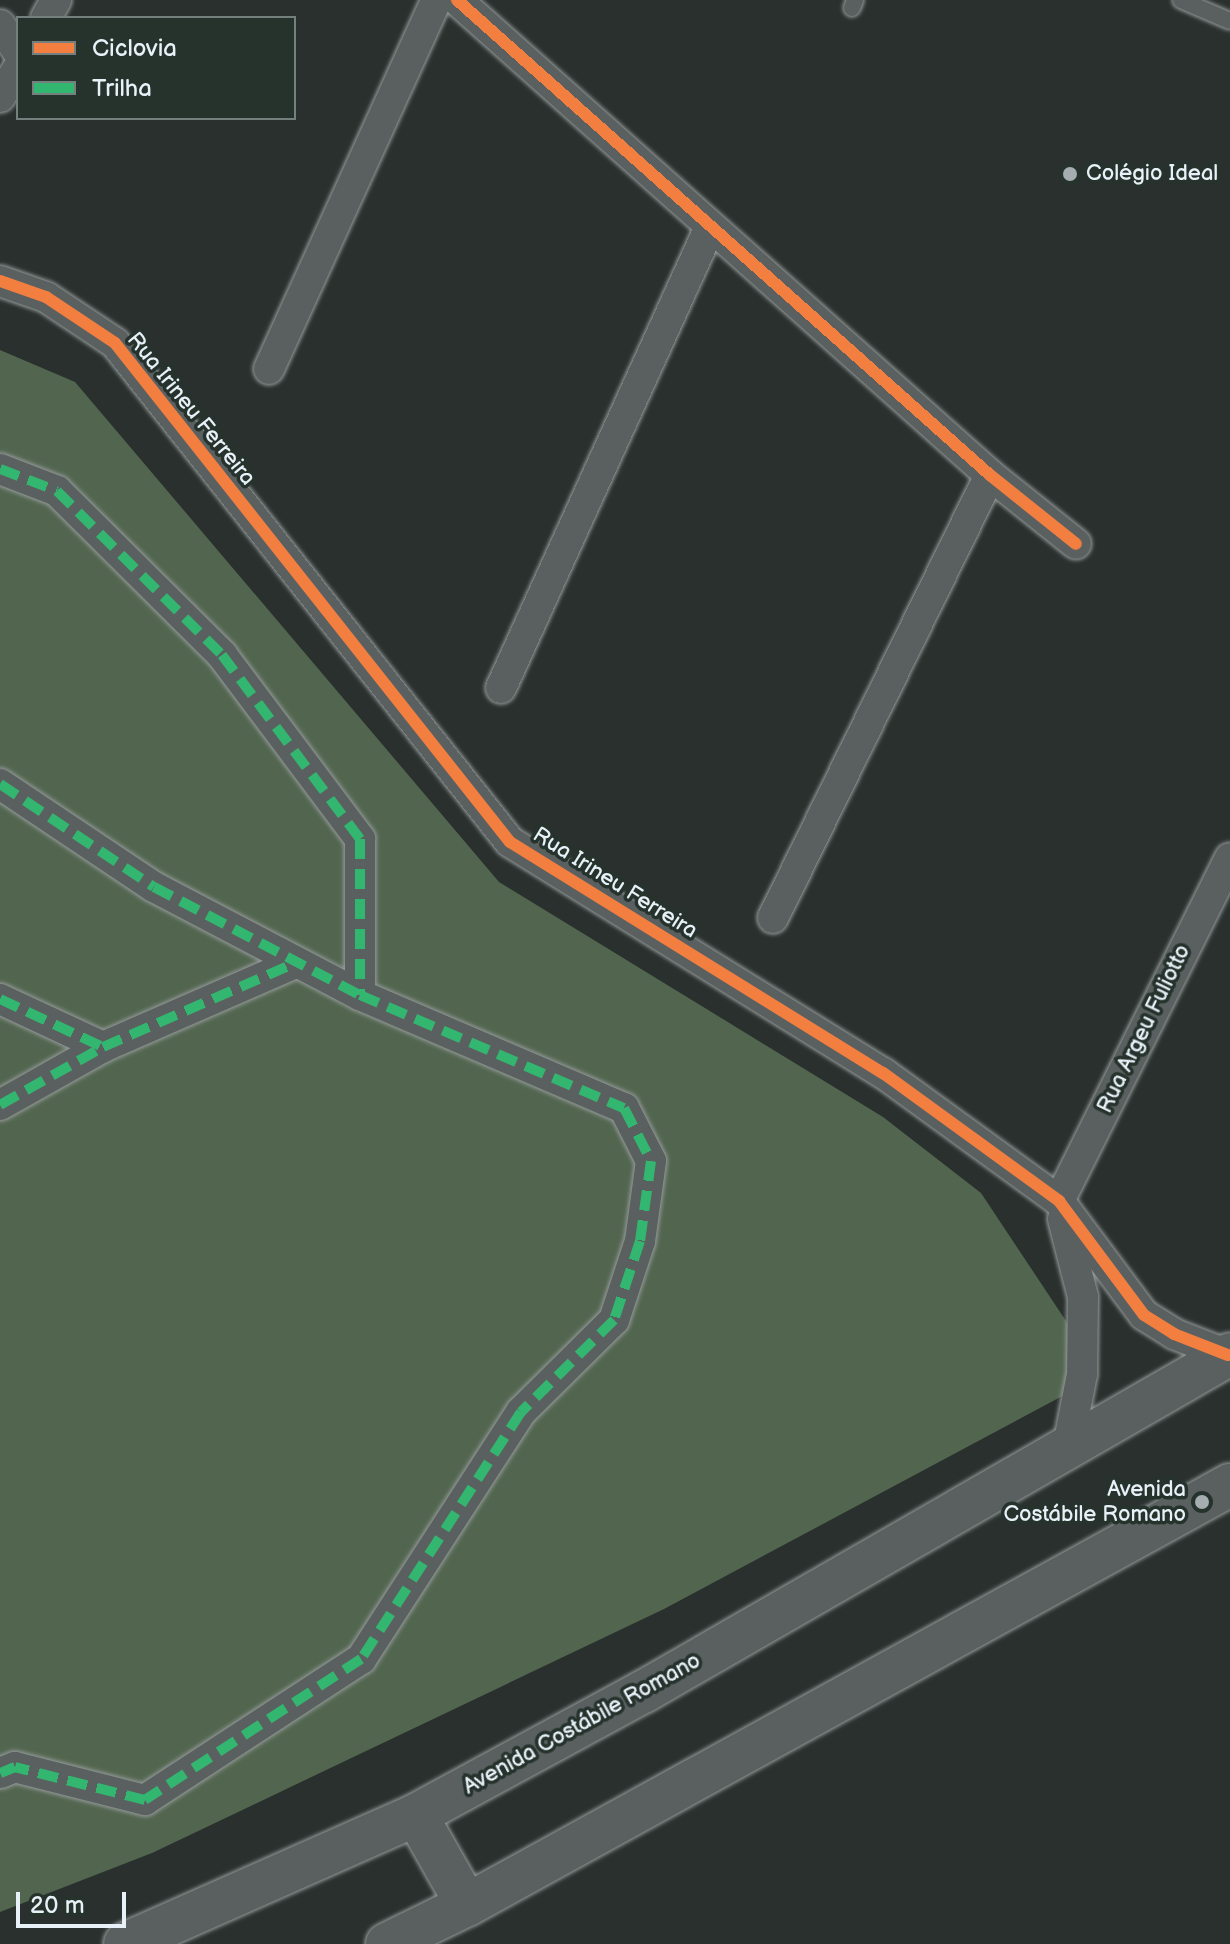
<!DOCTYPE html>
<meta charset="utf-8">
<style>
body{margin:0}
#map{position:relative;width:1230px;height:1944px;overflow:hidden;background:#29302d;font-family:"Balsamiq Sans",sans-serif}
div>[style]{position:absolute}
.green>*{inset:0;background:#52664f}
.roads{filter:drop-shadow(0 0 2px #959a9a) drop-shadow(0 0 2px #959a9a)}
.lane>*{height:16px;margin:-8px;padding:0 8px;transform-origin:8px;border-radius:8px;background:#5a6060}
.street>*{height:30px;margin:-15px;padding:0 15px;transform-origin:15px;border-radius:15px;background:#5a6060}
.secondary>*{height:42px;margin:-21px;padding:0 21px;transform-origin:21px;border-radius:21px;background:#5a6060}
.quiet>*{height:10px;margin-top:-5px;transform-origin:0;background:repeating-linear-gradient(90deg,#33b770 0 20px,transparent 0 30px)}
.cycleway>*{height:12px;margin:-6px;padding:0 6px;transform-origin:6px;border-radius:6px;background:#f27e40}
.dots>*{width:22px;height:22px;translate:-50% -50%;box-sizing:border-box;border:4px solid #26332d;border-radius:50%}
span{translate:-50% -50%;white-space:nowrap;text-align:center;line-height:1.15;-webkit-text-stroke:7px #26332d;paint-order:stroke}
.poi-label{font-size:22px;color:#e8f1f8}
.left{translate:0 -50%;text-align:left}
.right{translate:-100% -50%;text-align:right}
.street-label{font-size:22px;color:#e8f1f8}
.legend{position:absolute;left:16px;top:16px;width:280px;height:104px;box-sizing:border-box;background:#26332d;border:2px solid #747f7e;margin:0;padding:10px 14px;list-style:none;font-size:24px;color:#e8f1f8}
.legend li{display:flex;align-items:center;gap:16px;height:40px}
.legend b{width:40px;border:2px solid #747f7e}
.scale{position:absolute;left:16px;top:1892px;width:110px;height:36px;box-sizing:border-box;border:4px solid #e8f1f8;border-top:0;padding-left:10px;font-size:24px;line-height:28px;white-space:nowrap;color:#e8f1f8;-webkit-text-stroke:6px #26332d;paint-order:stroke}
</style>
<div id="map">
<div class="green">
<div style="clip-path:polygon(0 350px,75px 382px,499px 882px,883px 1117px,981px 1193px,1072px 1330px,1068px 1393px,664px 1609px,152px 1853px,0 1912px)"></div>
</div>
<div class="roads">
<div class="lane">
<div style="left:1181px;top:0;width:53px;rotate:23.2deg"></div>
<div style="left:852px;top:8px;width:9px;rotate:-69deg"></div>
</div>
<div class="street">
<div style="left:457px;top:0;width:714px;rotate:41.71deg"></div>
<div style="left:990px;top:475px;width:110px;rotate:38.7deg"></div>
<div style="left:46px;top:18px;width:21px;rotate:-61deg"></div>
<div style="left:0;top:25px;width:32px;rotate:56deg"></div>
<div style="left:0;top:97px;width:34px;rotate:-58deg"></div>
<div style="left:0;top:281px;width:49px;rotate:19.2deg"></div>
<div style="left:46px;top:297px;width:83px;rotate:33.7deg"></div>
<div style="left:115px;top:343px;width:636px;rotate:51.64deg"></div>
<div style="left:510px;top:842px;width:439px;rotate:31.8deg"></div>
<div style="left:883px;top:1073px;width:218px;rotate:36deg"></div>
<div style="left:1059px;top:1201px;width:142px;rotate:53.3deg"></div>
<div style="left:1144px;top:1315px;width:36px;rotate:32deg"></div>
<div style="left:1174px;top:1334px;width:58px;rotate:21.3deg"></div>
<div style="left:269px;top:369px;width:405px;rotate:-65.6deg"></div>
<div style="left:0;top:469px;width:61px;rotate:21.1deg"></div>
<div style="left:57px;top:491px;width:233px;rotate:44.8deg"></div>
<div style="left:222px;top:655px;width:230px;rotate:53.1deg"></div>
<div style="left:360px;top:839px;width:156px;rotate:90deg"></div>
<div style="left:360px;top:995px;width:287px;rotate:23.2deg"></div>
<div style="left:624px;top:1108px;width:59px;rotate:63deg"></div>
<div style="left:651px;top:1161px;width:81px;rotate:97.8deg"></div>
<div style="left:640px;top:1241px;width:83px;rotate:108.2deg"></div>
<div style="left:614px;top:1320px;width:131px;rotate:135.3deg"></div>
<div style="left:521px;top:1412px;width:294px;rotate:122.9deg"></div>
<div style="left:361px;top:1659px;width:258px;rotate:146.9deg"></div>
<div style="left:145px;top:1800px;width:134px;rotate:-165.8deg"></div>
<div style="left:15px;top:1767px;width:16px;rotate:158deg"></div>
<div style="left:501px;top:688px;width:506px;rotate:-65.61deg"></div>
<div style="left:0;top:784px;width:185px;rotate:33.8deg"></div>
<div style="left:154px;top:887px;width:233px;rotate:27.7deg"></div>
<div style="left:773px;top:918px;width:493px;rotate:-63.9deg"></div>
<div style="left:0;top:999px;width:114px;rotate:25deg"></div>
<div style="left:103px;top:1047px;width:210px;rotate:-23.6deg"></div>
<div style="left:0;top:1105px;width:118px;rotate:-29.4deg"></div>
<div style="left:1059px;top:1201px;width:383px;rotate:-63.5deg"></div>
<div style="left:1063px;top:1219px;width:81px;rotate:75.6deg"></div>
<div style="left:1083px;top:1297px;width:77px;rotate:90.7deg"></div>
<div style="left:1082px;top:1374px;width:78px;rotate:101deg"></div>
</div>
<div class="secondary">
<div style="left:416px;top:1815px;width:103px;rotate:60.5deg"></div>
<div style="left:125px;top:1944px;width:318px;rotate:-23.9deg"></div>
<div style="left:416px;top:1815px;width:258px;rotate:-28.5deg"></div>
<div style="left:643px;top:1692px;width:677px;rotate:-29.93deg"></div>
<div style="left:387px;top:1944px;width:89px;rotate:-26deg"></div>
<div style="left:467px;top:1905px;width:871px;rotate:-28.83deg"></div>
</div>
</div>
<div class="quiet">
<div style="left:0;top:469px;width:61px;rotate:21.1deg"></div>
<div style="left:57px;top:491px;width:233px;rotate:44.8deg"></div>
<div style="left:222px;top:655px;width:230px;rotate:53.1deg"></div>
<div style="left:360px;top:839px;width:156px;rotate:90deg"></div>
<div style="left:360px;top:995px;width:287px;rotate:23.2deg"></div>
<div style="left:624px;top:1108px;width:59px;rotate:63deg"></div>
<div style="left:651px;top:1161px;width:81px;rotate:97.8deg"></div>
<div style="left:640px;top:1241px;width:83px;rotate:108.2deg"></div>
<div style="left:614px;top:1320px;width:131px;rotate:135.3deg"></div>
<div style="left:521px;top:1412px;width:294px;rotate:122.9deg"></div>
<div style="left:361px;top:1659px;width:258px;rotate:146.9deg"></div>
<div style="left:145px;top:1800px;width:134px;rotate:-165.8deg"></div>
<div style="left:15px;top:1767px;width:16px;rotate:158deg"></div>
<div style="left:0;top:784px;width:185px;rotate:33.8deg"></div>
<div style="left:154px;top:887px;width:233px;rotate:27.7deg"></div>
<div style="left:0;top:999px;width:114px;rotate:25deg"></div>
<div style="left:103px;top:1047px;width:210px;rotate:-23.6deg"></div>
<div style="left:0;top:1105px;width:118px;rotate:-29.4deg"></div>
</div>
<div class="cycleway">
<div style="left:457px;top:0;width:714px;rotate:41.71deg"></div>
<div style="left:990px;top:475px;width:110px;rotate:38.7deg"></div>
<div style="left:0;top:281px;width:49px;rotate:19.2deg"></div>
<div style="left:46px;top:297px;width:83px;rotate:33.7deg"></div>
<div style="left:115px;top:343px;width:636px;rotate:51.64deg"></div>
<div style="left:510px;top:842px;width:439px;rotate:31.8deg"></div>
<div style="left:883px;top:1073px;width:218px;rotate:36deg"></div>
<div style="left:1059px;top:1201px;width:142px;rotate:53.3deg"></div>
<div style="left:1144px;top:1315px;width:36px;rotate:32deg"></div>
<div style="left:1174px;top:1334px;width:58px;rotate:21.3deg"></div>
</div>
<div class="dots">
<div style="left:1070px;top:174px;background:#a5adb1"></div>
<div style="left:1202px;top:1502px;background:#a5adb1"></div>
</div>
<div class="poi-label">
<span class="left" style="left:1086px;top:174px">Colégio Ideal</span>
<span class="right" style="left:1186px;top:1502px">Avenida<br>Costábile Romano</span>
</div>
<div class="street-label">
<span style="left:191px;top:409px;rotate:51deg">Rua Irineu Ferreira</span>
<span style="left:615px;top:883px;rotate:32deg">Rua Irineu Ferreira</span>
<span style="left:1144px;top:1029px;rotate:-64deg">Rua Argeu Fuliotto</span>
<span style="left:582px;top:1724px;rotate:-29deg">Avenida Costábile Romano</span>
</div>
<ul class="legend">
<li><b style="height:10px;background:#f27e40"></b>Ciclovia</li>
<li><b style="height:10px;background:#33b770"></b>Trilha</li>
</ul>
<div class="scale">20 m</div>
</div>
